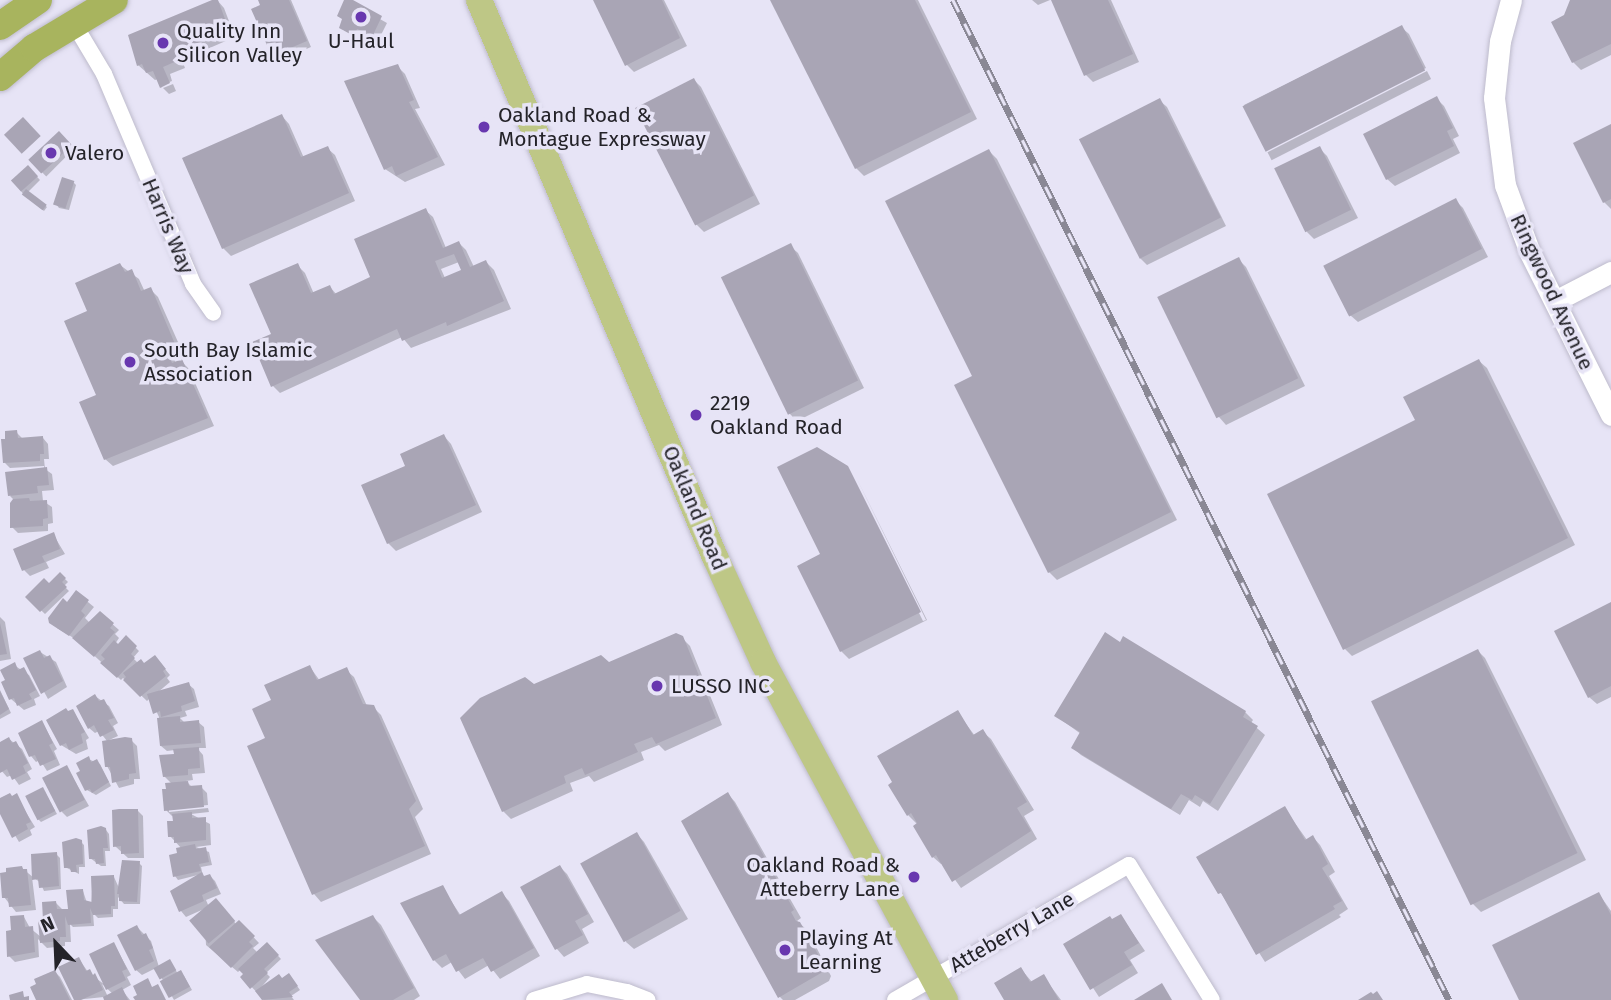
<!DOCTYPE html>
<style>
body{margin:0}
#map{position:relative;width:1611px;height:1000px;overflow:hidden;background:#e7e4f6;font-family:"Fira Sans",sans-serif}
div>[style]{position:absolute}
.shadow>*{inset:0;background:#0003;transform-origin:0 0}
.building>*{inset:0;background:#a9a5b5;transform-origin:0 0}
.roads{filter:drop-shadow(0 0 2px #bebbcc) drop-shadow(0 0 2px #bebbcc)}
.minor>*{height:16px;margin:-8px;padding:0 8px;transform-origin:8px;border-radius:8px;background:#fff}
.tertiary>*{height:21px;margin:-10.5px;padding:0 10.5px;transform-origin:10.5px;border-radius:10.5px;background:#fff}
.primary>*{height:26px;margin:-13px;padding:0 13px;transform-origin:13px;border-radius:13px;background:#bec786}
.trunk>*{height:28px;margin:-14px;padding:0 14px;transform-origin:14px;border-radius:14px;background:#a8b45e}
.rail>*{height:7px;margin-top:-3.5px;transform-origin:0;background:repeating-linear-gradient(90deg,#e7e4f6 0 13px,#8a8895 0 26px);box-sizing:border-box;border-block:2px solid #8a8895}
.dots>*{width:19px;height:19px;translate:-50% -50%;box-sizing:border-box;border:4px solid #e7e4f6;border-radius:50%}
span{translate:-50% -50%;white-space:nowrap;text-align:center;line-height:1.15;-webkit-text-stroke:7px #e7e4f6;paint-order:stroke}
.poi-label{font-size:21px;color:#242329}
.left{translate:0 -50%;text-align:left}
.right{translate:-100% -50%;text-align:right}
.street-label{font-size:21px;color:#242329}
.north{position:absolute;left:21px;top:909px;width:70px;height:70px;-webkit-text-stroke:5px #e7e4f6;paint-order:stroke;rotate:337deg;font-size:19px;font-weight:700;line-height:28px;text-align:center;color:#242329}
.north::after{content:'';display:block;margin:auto;width:24px;height:32px;background:#242329;clip-path:polygon(50% 0,100% 100%,50% 72%,0 100%)}
</style>
<div id="map">
<div class="shadow">
<div style="clip-path:polygon(217px 0,224px 8px,235px 37px,182px 60px,185px 68px,170px 74px,172px 81px,162px 85px,162px 88px,158px 79px,155px 80px,138px 65px)"></div>
<div style="clip-path:polygon(260px 0,291px 0,311px 47px,283px 59px,277px 57px,271px 51px)"></div>
<div style="clip-path:polygon(346px 0,387px 23px,379px 39px,363px 34px,360px 40px,341px 28px)"></div>
<div style="clip-path:polygon(595px 0,664px 0,687px 46px,634px 72px,627px 65px)"></div>
<div style="clip-path:polygon(772px 0,918px 0,977px 119px,864px 176px,856px 168px)"></div>
<div style="clip-path:polygon(1032px 0,1050px 0,1038px 5px)"></div>
<div style="clip-path:polygon(1053px 0,1111px 0,1139px 62px,1093px 82px,1086px 75px)"></div>
<div style="clip-path:polygon(1571px 0,1611px 0,1611px 55px,1581px 70px,1573px 62px,1566px 16px)"></div>
<div style="clip-path:polygon(1401px 27px,1409px 34px,1426px 68px,1266px 150px,1244px 105px)"></div>
<div style="clip-path:polygon(397px 66px,405px 74px,420px 108px,415px 109px,445px 165px,405px 182px,385px 169px)"></div>
<div style="left:1427px;top:71px;width:9px;height:179px;rotate:63deg"></div>
<div style="clip-path:polygon(694px 80px,701px 87px,760px 204px,704px 232px,696px 224px,638px 108px)"></div>
<div style="clip-path:polygon(173px 84px,176px 91px,169px 94px,163px 88px)"></div>
<div style="clip-path:polygon(1437px 99px,1444px 106px,1459px 136px,1453px 139px,1460px 153px,1395px 186px,1387px 179px)"></div>
<div style="clip-path:polygon(1159px 100px,1167px 107px,1226px 226px,1147px 265px,1140px 258px)"></div>
<div style="clip-path:polygon(282px 116px,289px 124px,304px 158px,327px 148px,335px 155px,355px 201px,231px 256px,223px 248px)"></div>
<div style="clip-path:polygon(1611px 126px,1611px 209px,1604px 202px)"></div>
<div style="left:59px;top:134px;width:21px;height:39px;rotate:45deg"></div>
<div style="clip-path:polygon(1319px 148px,1327px 156px,1358px 218px,1314px 239px,1307px 232px)"></div>
<div style="clip-path:polygon(989px 151px,997px 159px,1177px 520px,1057px 580px,1049px 572px,974px 377px)"></div>
<div style="clip-path:polygon(28px 167px,40px 180px,28px 192px,47px 207px,44px 211px,24px 195px,13px 181px)"></div>
<div style="clip-path:polygon(73px 182px,76px 185px,69px 210px,59px 208px,56px 204px)"></div>
<div style="clip-path:polygon(1455px 200px,1463px 208px,1488px 257px,1358px 322px,1350px 315px)"></div>
<div style="clip-path:polygon(evenodd,425px 210px,433px 217px,446px 248px,459px 243px,466px 250px,474px 267px,486px 262px,494px 270px,511px 309px,411px 348px,402px 337px,280px 393px,273px 386px,273px 335px,297px 265px,305px 273px,314px 294px,330px 287px,337px 295px,372px 278px,425px 210px,459px 262px,463px 271px,445px 278px,441px 269px,459px 262px)"></div>
<div style="clip-path:polygon(790px 246px,798px 253px,864px 388px,797px 421px,790px 414px)"></div>
<div style="clip-path:polygon(1238px 259px,1246px 267px,1305px 386px,1226px 425px,1219px 417px)"></div>
<div style="clip-path:polygon(120px 265px,139px 279px,145px 292px,150px 289px,158px 297px,182px 351px,172px 355px,176px 363px,181px 361px,189px 369px,214px 426px,113px 466px,105px 459px,90px 312px)"></div>
<div style="clip-path:polygon(1479px 361px,1487px 368px,1575px 545px,1352px 656px,1345px 649px,1417px 421px)"></div>
<div style="clip-path:polygon(16px 432px,22px 438px,43px 438px,48px 444px,49px 459px,44px 459px,45px 469px,52px 474px,54px 490px,42px 491px,43px 501px,52px 507px,53px 523px,48px 524px,48px 531px,18px 533px,12px 527px,15px 501px,10px 496px,44px 469px,44px 466px,10px 468px,5px 463px)"></div>
<div style="clip-path:polygon(444px 436px,451px 444px,482px 512px,396px 551px,388px 543px)"></div>
<div style="clip-path:polygon(848px 469px,923px 621px,926px 620px,855px 475px,927px 620px,849px 659px,841px 651px,799px 567px,822px 555px)"></div>
<div style="clip-path:polygon(53px 534px,65px 554px,46px 562px,49px 568px,30px 576px,24px 570px)"></div>
<div style="clip-path:polygon(60px 574px,68px 582px,64px 586px,69px 591px,45px 614px,27px 597px,49px 585px)"></div>
<div style="clip-path:polygon(77px 593px,94px 607px,85px 618px,91px 624px,100px 613px,119px 630px,115px 634px,119px 638px,115px 644px,118px 647px,126px 638px,139px 651px,133px 658px,138px 663px,160px 663px,170px 675px,167px 678px,170px 682px,157px 693px,188px 684px,194px 689px,199px 707px,185px 711px,187px 716px,180px 718px,185px 723px,198px 722px,204px 727px,206px 748px,197px 748px,203px 755px,205px 773px,192px 774px,193px 780px,186px 781px,193px 788px,201px 787px,207px 793px,208px 805px,169px 809px,169px 812px,208px 808px,209px 812px,191px 814px,210px 824px,211px 845px,196px 847px,209px 852px,212px 865px,201px 867px,203px 876px,210px 876px,215px 881px,221px 894px,206px 900px,209px 907px,221px 906px,236px 924px,239px 922px,259px 943px,253px 948px,258px 953px,267px 944px,281px 959px,266px 973px,270px 977px,259px 990px,292px 979px,300px 990px,291px 996px,294px 1000px,264px 1000px,243px 978px,246px 975px,241px 969px,238px 972px,206px 945px,204px 909px,186px 917px,181px 911px,172px 892px,198px 875px,178px 880px,175px 876px,182px 849px,170px 836px,174px 815px,172px 816px,166px 810px,168px 790px,172px 784px,164px 776px,176px 756px,175px 750px,167px 751px,161px 746px,159px 717px,150px 698px,147px 701px,123px 678px,121px 680px,77px 640px,57px 628px)"></div>
<div style="clip-path:polygon(1611px 604px,1611px 697px,1597px 704px,1589px 697px)"></div>
<div style="clip-path:polygon(0 617px,5px 622px,11px 659px,0 661px)"></div>
<div style="clip-path:polygon(682px 638px,690px 646px,722px 725px,665px 751px,659px 745px,641px 752px,644px 760px,594px 782px,589px 776px,570px 783px,573px 791px,511px 819px,503px 811px,534px 686px,609px 664px)"></div>
<div style="clip-path:polygon(1478px 651px,1485px 658px,1586px 860px,1481px 912px,1473px 904px)"></div>
<div style="clip-path:polygon(40px 652px,56px 662px,67px 687px,48px 699px,26px 659px)"></div>
<div style="clip-path:polygon(14px 665px,29px 675px,40px 696px,34px 699px,36px 705px,24px 710px,11px 699px,3px 683px,7px 681px)"></div>
<div style="clip-path:polygon(310px 667px,320px 681px,346px 670px,354px 677px,367px 706px,373px 707px,381px 715px,423px 809px,415px 817px,431px 854px,321px 902px,314px 894px,268px 739px,274px 701px)"></div>
<div style="clip-path:polygon(0 690px,11px 713px,0 719px)"></div>
<div style="clip-path:polygon(95px 696px,109px 706px,118px 723px,113px 726px,118px 736px,107px 741px,99px 731px,95px 733px,89px 728px)"></div>
<div style="clip-path:polygon(73px 711px,89px 738px,86px 740px,88px 749px,76px 754px,61px 745px,69px 713px)"></div>
<div style="clip-path:polygon(1245px 712px,1253px 720px,1251px 723px,1265px 735px,1218px 811px,1203px 801px,1200px 807px,1189px 800px,1180px 815px,1081px 755px,1073px 748px,1081px 734px,1056px 716px)"></div>
<div style="clip-path:polygon(958px 713px,975px 736px,983px 732px,991px 739px,1034px 810px,1024px 816px,1037px 839px,961px 888px,943px 863px,941px 864px,933px 857px,918px 825px,908px 815px)"></div>
<div style="clip-path:polygon(42px 722px,57px 749px,54px 751px,60px 765px,47px 771px,40px 760px,36px 762px,31px 756px)"></div>
<div style="clip-path:polygon(9px 739px,22px 749px,32px 769px,27px 772px,31px 779px,19px 785px,12px 775px,7px 777px,0 769px,0 744px)"></div>
<div style="clip-path:polygon(131px 740px,137px 746px,140px 779px,134px 779px,134px 784px,119px 788px,107px 766px)"></div>
<div style="clip-path:polygon(88px 759px,100px 764px,111px 786px,96px 795px,87px 790px)"></div>
<div style="clip-path:polygon(67px 767px,89px 806px,67px 817px,62px 812px)"></div>
<div style="clip-path:polygon(43px 789px,57px 814px,41px 822px,37px 818px)"></div>
<div style="clip-path:polygon(728px 794px,735px 802px,801px 918px,797px 921px,808px 931px,831px 976px,829px 981px,795px 1000px,783px 1000px,780px 997px)"></div>
<div style="clip-path:polygon(16px 796px,35px 827px,30px 830px,32px 835px,19px 842px,0 810px,0 800px)"></div>
<div style="clip-path:polygon(1285px 809px,1307px 840px,1313px 837px,1320px 845px,1335px 872px,1329px 876px,1348px 909px,1339px 915px,1341px 917px,1265px 962px,1198px 857px)"></div>
<div style="clip-path:polygon(137px 810px,143px 816px,144px 858px,128px 858px,115px 846px)"></div>
<div style="clip-path:polygon(106px 830px,109px 834px,110px 851px,105px 851px,106px 866px,101px 866px,90px 858px)"></div>
<div style="clip-path:polygon(637px 834px,644px 842px,688px 919px,634px 949px,626px 942px)"></div>
<div style="clip-path:polygon(81px 842px,84px 845px,85px 867px,79px 867px,79px 874px,65px 867px)"></div>
<div style="clip-path:polygon(56px 854px,60px 858px,61px 889px,44px 891px,40px 882px,32px 877px,36px 910px,16px 912px,4px 897px,22px 868px,34px 878px)"></div>
<div style="clip-path:polygon(139px 863px,142px 866px,140px 904px,124px 904px,118px 897px,118px 909px,113px 909px,113px 917px,98px 918px,93px 913px,94px 926px,73px 927px,70px 924px,71px 942px,65px 942px,65px 946px,47px 948px,38px 939px,39px 957px,15px 962px,9px 956px,13px 932px,24px 917px,30px 928px,41px 937px,45px 921px,56px 903px,69px 916px,83px 891px,87px 903px,91px 904px,93px 878px,114px 877px,119px 888px)"></div>
<div style="clip-path:polygon(560px 867px,567px 874px,594px 922px,582px 929px,589px 943px,564px 957px,557px 949px,522px 888px)"></div>
<div style="clip-path:polygon(442px 887px,461px 916px,501px 893px,509px 901px,540px 956px,500px 979px,489px 965px,465px 979px,452px 962px,442px 968px,434px 960px)"></div>
<div style="clip-path:polygon(1599px 894px,1611px 911px,1611px 1000px,1521px 1000px)"></div>
<div style="clip-path:polygon(1121px 916px,1145px 951px,1130px 960px,1138px 973px,1099px 997px,1065px 945px)"></div>
<div style="clip-path:polygon(373px 917px,381px 925px,420px 996px,414px 1000px,362px 1000px)"></div>
<div style="clip-path:polygon(137px 927px,151px 941px,159px 967px,170px 961px,178px 974px,184px 976px,192px 990px,174px 1000px,156px 968px,142px 975px,136px 970px)"></div>
<div style="clip-path:polygon(evenodd,114px 944px,131px 975px,127px 977px,131px 985px,122px 990px,130px 1000px,106px 1000px,104px 997px,75px 1000px,79px 959px,88px 972px,105px 985px,114px 944px,102px 984px,113px 994px,108px 997px,102px 984px)"></div>
<div style="clip-path:polygon(1021px 969px,1032px 982px,1043px 976px,1061px 1000px,1006px 1000px)"></div>
<div style="clip-path:polygon(55px 972px,60px 977px,72px 1000px,38px 1000px)"></div>
</div>
<div class="building">
<div style="clip-path:polygon(212px 0,218px 0,229px 30px,176px 52px,179px 60px,163px 67px,170px 83px,160px 88px,153px 71px,146px 73px,142px 64px,137px 66px,128px 35px)"></div>
<div style="clip-path:polygon(258px 0,289px 0,307px 41px,276px 54px,270px 52px,251px 9px,260px 5px)"></div>
<div style="clip-path:polygon(344px 0,353px 0,382px 16px,373px 35px,357px 29px,354px 36px,339px 28px,342px 19px,337px 16px)"></div>
<div style="clip-path:polygon(593px 0,662px 0,680px 38px,625px 66px)"></div>
<div style="clip-path:polygon(770px 0,915px 0,971px 112px,855px 169px)"></div>
<div style="clip-path:polygon(1051px 0,1108px 0,1133px 54px,1084px 76px)"></div>
<div style="clip-path:polygon(1570px 0,1611px 0,1611px 44px,1572px 63px,1551px 22px,1564px 15px)"></div>
<div style="left:1402px;top:25px;width:51px;height:179px;rotate:63deg"></div>
<div style="clip-path:polygon(398px 64px,414px 100px,409px 102px,438px 157px,396px 176px,392px 166px,384px 170px,344px 81px)"></div>
<div style="left:694px;top:78px;width:132px;height:66px;rotate:63deg"></div>
<div style="clip-path:polygon(1437px 96px,1453px 128px,1447px 131px,1454px 146px,1386px 180px,1363px 134px)"></div>
<div style="left:1160px;top:98px;width:134px;height:91px;rotate:63deg"></div>
<div style="clip-path:polygon(282px 114px,301px 157px,328px 146px,349px 193px,222px 249px,182px 158px)"></div>
<div style="left:23px;top:117px;width:26px;height:26px;rotate:47deg"></div>
<div style="clip-path:polygon(1611px 124px,1611px 199px,1603px 203px,1573px 143px)"></div>
<div style="left:59px;top:131px;width:19px;height:42px;rotate:47deg"></div>
<div style="left:1320px;top:146px;width:71px;height:51px;rotate:64deg"></div>
<div style="clip-path:polygon(989px 149px,1171px 512px,1048px 573px,954px 385px,972px 376px,885px 201px)"></div>
<div style="left:28px;top:165px;width:15px;height:23px;rotate:48deg"></div>
<div style="left:62px;top:177px;width:13px;height:29px;rotate:18deg"></div>
<div style="left:26px;top:189px;width:26px;height:7px;rotate:37deg"></div>
<div style="left:1456px;top:198px;width:57px;height:149px;rotate:63deg"></div>
<div style="clip-path:polygon(evenodd,426px 208px,443px 248px,459px 241px,470px 267px,486px 260px,504px 301px,447px 326px,446px 322px,402px 341px,397px 329px,271px 387px,252px 342px,271px 334px,249px 284px,298px 263px,311px 293px,330px 285px,334px 294px,370px 277px,354px 239px,426px 208px,454px 254px,461px 270px,442px 278px,435px 261px,454px 254px)"></div>
<div style="left:791px;top:243px;width:153px;height:78px;rotate:64deg"></div>
<div style="left:1239px;top:257px;width:135px;height:91px;rotate:64deg"></div>
<div style="clip-path:polygon(120px 263px,125px 272px,132px 269px,141px 291px,151px 287px,175px 344px,166px 348px,172px 363px,182px 359px,208px 418px,104px 460px,79px 402px,96px 395px,64px 321px,87px 311px,75px 283px)"></div>
<div style="clip-path:polygon(1479px 359px,1568px 538px,1343px 650px,1267px 494px,1415px 420px,1403px 397px)"></div>
<div style="clip-path:polygon(17px 430px,18px 438px,43px 436px,44px 454px,40px 454px,40px 461px,3px 463px,1px 439px,5px 439px,5px 431px)"></div>
<div style="clip-path:polygon(444px 434px,476px 505px,387px 544px,361px 485px,405px 466px,400px 454px)"></div>
<div style="clip-path:polygon(817px 447px,848px 466px,921px 612px,840px 652px,797px 566px,820px 554px,777px 467px)"></div>
<div style="clip-path:polygon(47px 467px,49px 485px,37px 486px,38px 493px,8px 496px,5px 472px)"></div>
<div style="clip-path:polygon(29px 498px,30px 501px,47px 500px,48px 518px,43px 519px,43px 526px,10px 528px,10px 503px,13px 499px)"></div>
<div style="clip-path:polygon(54px 532px,60px 549px,42px 556px,45px 562px,22px 571px,13px 549px)"></div>
<div style="clip-path:polygon(60px 572px,66px 578px,62px 582px,67px 587px,40px 612px,25px 597px,44px 578px,49px 583px)"></div>
<div style="clip-path:polygon(76px 590px,89px 600px,81px 611px,85px 615px,69px 636px,49px 623px,48px 618px,63px 598px,67px 602px)"></div>
<div style="clip-path:polygon(1611px 602px,1611px 686px,1588px 698px,1554px 631px)"></div>
<div style="clip-path:polygon(100px 611px,114px 623px,110px 628px,115px 632px,94px 657px,72px 638px)"></div>
<div style="clip-path:polygon(0 623px,7px 654px,0 655px)"></div>
<div style="clip-path:polygon(1105px 632px,1120px 642px,1123px 636px,1246px 711px,1243px 717px,1258px 726px,1210px 804px,1195px 795px,1192px 800px,1181px 794px,1171px 809px,1071px 748px,1080px 732px,1054px 716px)"></div>
<div style="clip-path:polygon(676px 633px,683px 636px,716px 718px,656px 744px,652px 737px,634px 744px,638px 752px,585px 775px,582px 768px,564px 776px,566px 783px,502px 812px,460px 718px,480px 698px,525px 677px,534px 684px,601px 655px,609px 662px)"></div>
<div style="clip-path:polygon(126px 635px,137px 646px,131px 654px,135px 658px,117px 678px,100px 663px,105px 659px,101px 655px,114px 640px,118px 644px)"></div>
<div style="left:1478px;top:649px;width:227px;height:119px;rotate:64deg"></div>
<div style="clip-path:polygon(40px 650px,44px 658px,50px 655px,63px 681px,41px 694px,23px 658px)"></div>
<div style="clip-path:polygon(155px 655px,166px 669px,163px 671px,166px 676px,140px 697px,123px 680px,126px 677px,123px 673px,141px 659px,144px 663px)"></div>
<div style="clip-path:polygon(15px 662px,18px 670px,24px 667px,36px 690px,29px 694px,32px 699px,17px 706px,14px 698px,9px 700px,1px 682px,5px 680px,0 670px)"></div>
<div style="clip-path:polygon(310px 665px,317px 680px,347px 667px,363px 704px,374px 705px,416px 801px,409px 809px,425px 846px,312px 895px,247px 746px,265px 738px,252px 709px,271px 700px,264px 685px)"></div>
<div style="clip-path:polygon(189px 682px,195px 701px,181px 706px,182px 711px,161px 717px,160px 711px,153px 714px,147px 694px)"></div>
<div style="clip-path:polygon(0 691px,9px 709px,0 715px)"></div>
<div style="clip-path:polygon(95px 694px,99px 701px,104px 699px,114px 718px,108px 720px,114px 730px,100px 737px,94px 725px,88px 729px,76px 706px)"></div>
<div style="clip-path:polygon(66px 708px,68px 711px,73px 709px,85px 732px,81px 734px,83px 743px,69px 750px,66px 743px,60px 746px,46px 720px)"></div>
<div style="clip-path:polygon(958px 710px,973px 735px,983px 729px,1027px 802px,1017px 808px,1031px 831px,952px 882px,936px 855px,932px 858px,913px 826px,917px 823px,911px 813px,907px 816px,888px 785px,892px 782px,877px 756px)"></div>
<div style="clip-path:polygon(180px 716px,180px 722px,199px 720px,201px 743px,160px 746px,157px 718px)"></div>
<div style="clip-path:polygon(42px 720px,53px 743px,49px 745px,56px 759px,40px 766px,35px 755px,29px 757px,18px 733px)"></div>
<div style="clip-path:polygon(9px 737px,12px 743px,16px 741px,28px 763px,23px 766px,26px 773px,12px 780px,7px 769px,0 773px,0 742px)"></div>
<div style="clip-path:polygon(125px 737px,132px 738px,136px 773px,129px 774px,129px 779px,112px 783px,110px 767px,105px 767px,102px 741px)"></div>
<div style="clip-path:polygon(199px 747px,200px 768px,188px 769px,188px 775px,163px 777px,159px 755px,174px 754px,173px 749px)"></div>
<div style="clip-path:polygon(89px 756px,91px 762px,97px 759px,109px 782px,92px 793px,90px 789px,85px 791px,76px 773px,80px 771px,76px 763px)"></div>
<div style="left:67px;top:765px;width:39px;height:28px;rotate:63deg"></div>
<div style="clip-path:polygon(188px 781px,189px 786px,202px 785px,204px 807px,164px 811px,162px 789px,166px 789px,165px 783px)"></div>
<div style="left:43px;top:787px;width:27px;height:20px;rotate:63deg"></div>
<div style="clip-path:polygon(728px 792px,794px 910px,791px 912px,796px 921px,800px 922px,825px 967px,821px 973px,778px 998px,681px 821px)"></div>
<div style="clip-path:polygon(10px 793px,12px 796px,17px 793px,31px 822px,26px 824px,28px 829px,12px 838px,0 814px,0 798px)"></div>
<div style="clip-path:polygon(1285px 806px,1305px 840px,1313px 835px,1328px 864px,1322px 868px,1342px 901px,1333px 906px,1335px 909px,1256px 955px,1221px 893px,1218px 894px,1196px 857px)"></div>
<div style="clip-path:polygon(119px 809px,138px 809px,139px 853px,121px 854px,121px 846px,113px 847px,112px 810px)"></div>
<div style="clip-path:polygon(192px 812px,192px 818px,206px 817px,206px 840px,174px 843px,174px 837px,168px 837px,167px 821px,173px 821px,172px 814px)"></div>
<div style="clip-path:polygon(101px 826px,106px 828px,108px 848px,103px 848px,104px 863px,96px 864px,95px 859px,89px 859px,87px 830px)"></div>
<div style="left:637px;top:832px;width:90px;height:65px;rotate:61deg"></div>
<div style="clip-path:polygon(76px 838px,82px 840px,83px 864px,76px 865px,77px 872px,71px 872px,70px 868px,64px 868px,62px 842px)"></div>
<div style="clip-path:polygon(195px 844px,196px 849px,206px 847px,209px 862px,199px 864px,201px 871px,173px 877px,169px 855px,177px 853px,176px 848px)"></div>
<div style="clip-path:polygon(57px 852px,59px 886px,39px 888px,38px 879px,32px 880px,31px 854px)"></div>
<div style="clip-path:polygon(122px 860px,140px 861px,137px 902px,119px 901px,119px 894px,117px 894px)"></div>
<div style="clip-path:polygon(560px 865px,588px 914px,575px 921px,583px 935px,555px 950px,520px 887px)"></div>
<div style="clip-path:polygon(22px 866px,23px 869px,27px 869px,31px 905px,9px 907px,8px 898px,2px 898px,0 873px,6px 872px,6px 868px)"></div>
<div style="clip-path:polygon(202px 872px,204px 876px,210px 874px,217px 888px,202px 895px,204px 901px,179px 912px,170px 891px)"></div>
<div style="clip-path:polygon(114px 875px,115px 906px,111px 906px,111px 914px,93px 915px,90px 908px,91px 923px,68px 925px,65px 916px,66px 937px,60px 937px,60px 941px,40px 943px,38px 920px,43px 920px,42px 902px,56px 901px,57px 909px,68px 909px,66px 890px,83px 889px,84px 900px,92px 902px,91px 876px)"></div>
<div style="clip-path:polygon(443px 885px,459px 915px,502px 891px,534px 948px,491px 972px,483px 958px,456px 972px,446px 954px,433px 961px,400px 903px)"></div>
<div style="clip-path:polygon(1599px 892px,1611px 915px,1611px 1000px,1519px 1000px,1492px 945px)"></div>
<div style="left:216px;top:898px;width:30px;height:35px;rotate:50deg"></div>
<div style="clip-path:polygon(1121px 914px,1139px 943px,1124px 952px,1132px 965px,1090px 990px,1063px 944px,1110px 916px,1112px 919px)"></div>
<div style="clip-path:polygon(24px 915px,25px 927px,33px 926px,35px 952px,7px 957px,6px 931px,11px 930px,10px 916px)"></div>
<div style="clip-path:polygon(373px 915px,414px 988px,393px 1000px,360px 1000px,315px 940px)"></div>
<div style="clip-path:polygon(239px 920px,255px 936px,249px 942px,253px 946px,231px 968px,209px 947px)"></div>
<div style="clip-path:polygon(137px 925px,142px 935px,146px 933px,153px 948px,149px 950px,154px 961px,135px 971px,117px 935px)"></div>
<div style="clip-path:polygon(114px 942px,127px 969px,122px 971px,126px 980px,106px 990px,89px 954px)"></div>
<div style="clip-path:polygon(267px 942px,279px 955px,264px 969px,268px 973px,250px 989px,240px 977px,243px 974px,238px 969px)"></div>
<div style="clip-path:polygon(79px 957px,86px 971px,90px 969px,93px 975px,95px 973px,103px 990px,81px 1000px,74px 1000px,58px 967px)"></div>
<div style="left:170px;top:959px;width:13px;height:19px;rotate:61deg"></div>
<div style="clip-path:polygon(1021px 967px,1030px 982px,1044px 974px,1059px 1000px,1004px 1000px,994px 983px)"></div>
<div style="clip-path:polygon(55px 970px,70px 1000px,36px 1000px,30px 987px,36px 984px,34px 979px)"></div>
<div style="left:181px;top:970px;width:19px;height:24px;rotate:62deg"></div>
<div style="clip-path:polygon(289px 973px,298px 986px,289px 992px,293px 997px,262px 1000px,255px 991px,279px 974px,282px 978px)"></div>
<div style="clip-path:polygon(148px 978px,152px 987px,158px 984px,166px 1000px,135px 1000px,133px 997px,137px 995px,133px 986px)"></div>
<div style="clip-path:polygon(1162px 983px,1172px 1000px,1134px 1000px)"></div>
<div style="clip-path:polygon(122px 987px,128px 1000px,104px 1000px,103px 997px)"></div>
<div style="clip-path:polygon(23px 991px,24px 997px,29px 996px,29px 1000px,10px 1000px,9px 995px)"></div>
<div style="clip-path:polygon(1377px 991px,1383px 1000px,1358px 1000px,1371px 992px,1373px 994px)"></div>
</div>
<div class="roads">
<div class="minor">
<div style="left:73px;top:22px;width:61px;rotate:59.2deg"></div>
<div style="left:104px;top:74px;width:228px;rotate:67deg"></div>
<div style="left:193px;top:284px;width:35px;rotate:55deg"></div>
<div style="left:534px;top:1000px;width:55px;rotate:-16.8deg"></div>
<div style="left:587px;top:984px;width:41px;rotate:11.3deg"></div>
<div style="left:627px;top:992px;width:22px;rotate:21deg"></div>
<div style="left:895px;top:1000px;width:270px;rotate:-30deg"></div>
<div style="left:1129px;top:865px;width:158px;rotate:58.4deg"></div>
</div>
<div class="tertiary">
<div style="left:1511px;top:0;width:42px;rotate:105deg"></div>
<div style="left:1500px;top:41px;width:57px;rotate:96deg"></div>
<div style="left:1494px;top:98px;width:88px;rotate:82.8deg"></div>
<div style="left:1505px;top:185px;width:72px;rotate:69.8deg"></div>
<div style="left:1530px;top:253px;width:181px;rotate:63.4deg"></div>
<div style="left:1555px;top:301px;width:63px;rotate:-27.4deg"></div>
</div>
<div class="primary">
<div style="left:479px;top:0;width:605px;rotate:67.04deg"></div>
<div style="left:715px;top:557px;width:115px;rotate:65.4deg"></div>
<div style="left:763px;top:662px;width:384px;rotate:61.7deg"></div>
</div>
<div class="trunk">
<div style="left:0;top:26px;width:46px;rotate:-34.4deg"></div>
<div style="left:0;top:77px;width:45px;rotate:-40.5deg"></div>
<div style="left:34px;top:48px;width:93px;rotate:-31deg"></div>
</div>
</div>
<div class="rail">
<div style="left:953px;top:0;width:1116px;rotate:63.62deg"></div>
</div>
<div class="dots">
<div style="left:361px;top:17px;background:#6837af"></div>
<div style="left:163px;top:43px;background:#6837af"></div>
<div style="left:484px;top:127px;background:#6837af"></div>
<div style="left:51px;top:153px;background:#6837af"></div>
<div style="left:130px;top:362px;background:#6837af"></div>
<div style="left:696px;top:415px;background:#6837af"></div>
<div style="left:657px;top:686px;background:#6837af"></div>
<div style="left:914px;top:877px;background:#6837af"></div>
<div style="left:785px;top:950px;background:#6837af"></div>
</div>
<div class="poi-label">
<span class="left" style="left:177px;top:43px">Quality Inn<br>Silicon Valley</span>
<span style="left:361px;top:41px">U-Haul</span>
<span class="left" style="left:498px;top:127px">Oakland Road &amp;<br>Montague Expressway</span>
<span class="left" style="left:65px;top:153px">Valero</span>
<span class="left" style="left:144px;top:362px">South Bay Islamic<br>Association</span>
<span class="left" style="left:710px;top:415px">2219<br>Oakland Road</span>
<span class="left" style="left:671px;top:686px">LUSSO INC</span>
<span class="right" style="left:900px;top:877px">Oakland Road &amp;<br>Atteberry Lane</span>
<span class="left" style="left:799px;top:950px">Playing At<br>Learning</span>
</div>
<div class="street-label">
<span style="left:168px;top:226px;rotate:67deg">Harris Way</span>
<span style="left:1552px;top:292px;rotate:65deg">Ringwood Avenue</span>
<span style="left:695px;top:508px;rotate:67deg">Oakland Road</span>
<span style="left:1012px;top:932px;rotate:-30deg">Atteberry Lane</span>
</div>
<div class="north">N</div>
</div>
